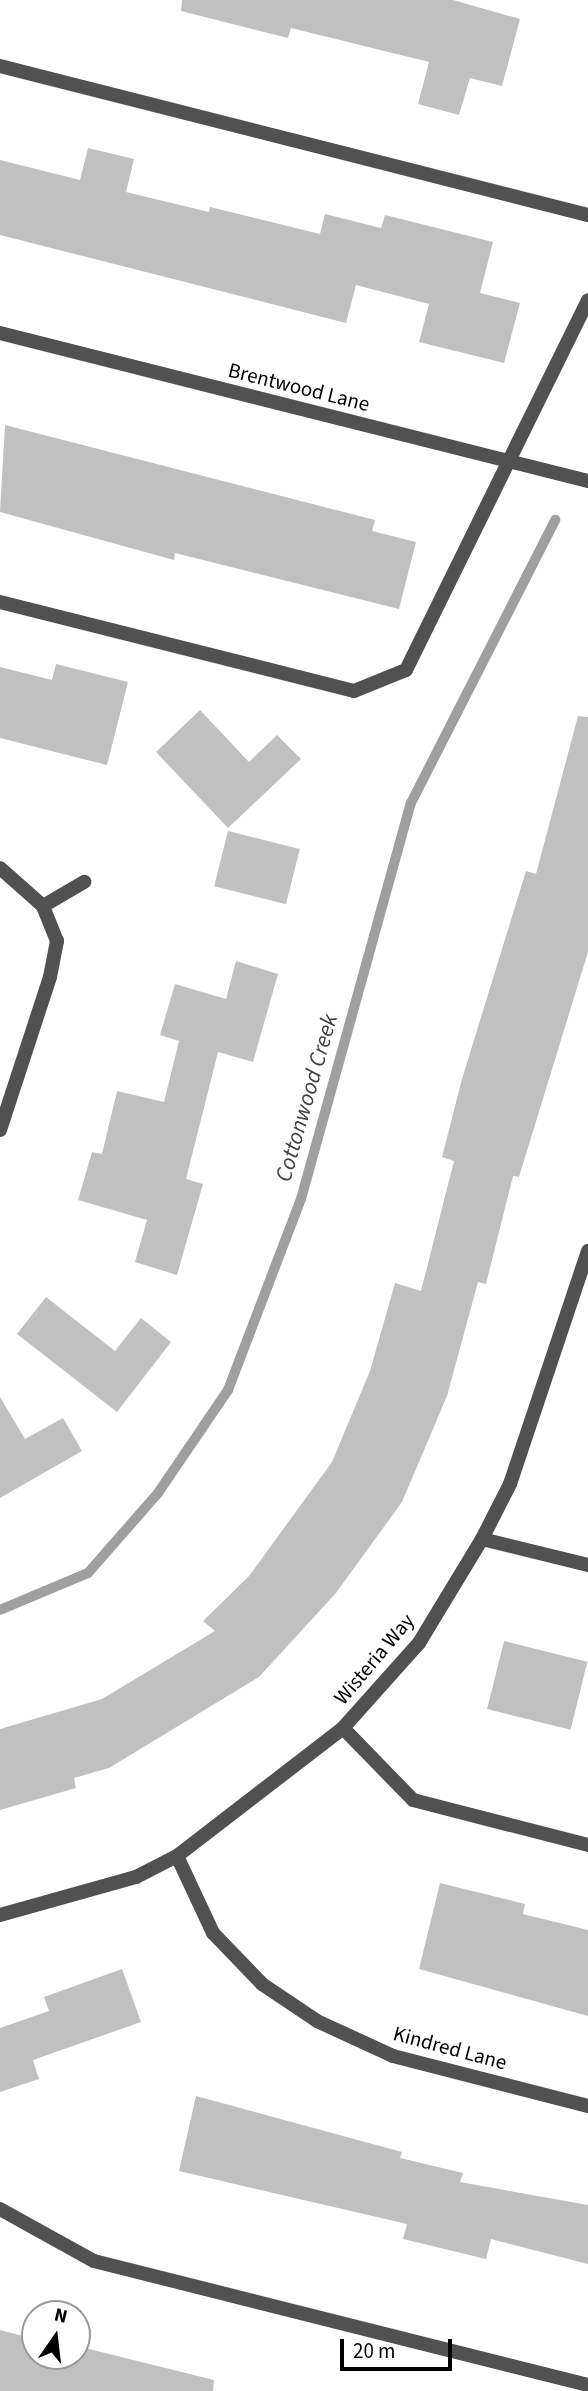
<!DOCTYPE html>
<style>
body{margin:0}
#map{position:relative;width:588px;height:2391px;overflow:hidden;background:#fff;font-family:"Source Sans 3",sans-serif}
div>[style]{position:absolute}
.stream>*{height:10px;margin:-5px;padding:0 5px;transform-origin:5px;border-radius:5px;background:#9f9f9f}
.building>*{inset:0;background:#c0c0c0;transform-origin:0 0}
.service>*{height:14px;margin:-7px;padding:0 7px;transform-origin:7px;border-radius:7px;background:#515151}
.minor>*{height:14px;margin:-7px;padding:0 7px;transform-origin:7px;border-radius:7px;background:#515151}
span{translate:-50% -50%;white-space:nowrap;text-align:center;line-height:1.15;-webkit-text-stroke:7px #fff;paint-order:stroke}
.street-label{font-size:21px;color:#000}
.water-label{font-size:23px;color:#404040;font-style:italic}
.north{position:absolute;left:21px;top:2300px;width:70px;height:70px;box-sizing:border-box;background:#fff;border:2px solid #999;border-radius:50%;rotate:14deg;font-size:19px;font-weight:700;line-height:28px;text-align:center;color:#000}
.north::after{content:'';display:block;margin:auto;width:24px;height:32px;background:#000;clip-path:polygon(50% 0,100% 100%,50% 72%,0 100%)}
.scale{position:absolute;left:340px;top:2339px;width:112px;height:32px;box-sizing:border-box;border:4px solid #000;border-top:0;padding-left:9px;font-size:21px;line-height:24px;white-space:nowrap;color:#000;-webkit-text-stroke:5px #fff;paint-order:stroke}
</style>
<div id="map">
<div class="stream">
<div style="left:0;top:1610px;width:95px;rotate:-22.8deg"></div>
<div style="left:88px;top:1573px;width:106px;rotate:-48.8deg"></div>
<div style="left:158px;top:1493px;width:125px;rotate:-55.8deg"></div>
<div style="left:228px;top:1390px;width:204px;rotate:-69.1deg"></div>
<div style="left:301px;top:1199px;width:411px;rotate:-74.5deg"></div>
<div style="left:411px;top:803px;width:318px;rotate:-63deg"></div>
</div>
<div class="building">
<div style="clip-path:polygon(182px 0,453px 0,520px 19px,502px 86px,470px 78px,459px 115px,418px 104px,429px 62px,291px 28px,288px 38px,181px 11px)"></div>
<div style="clip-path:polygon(88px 148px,134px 159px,126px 192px,209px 212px,210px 207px,320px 234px,325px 214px,381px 228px,385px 215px,493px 242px,480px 293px,520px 303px,504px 363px,419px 342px,429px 304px,356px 285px,346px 323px,0 235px,0 160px,80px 180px)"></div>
<div style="clip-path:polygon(5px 425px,375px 520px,372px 531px,416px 542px,399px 609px,175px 553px,174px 560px,0 512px)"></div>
<div style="clip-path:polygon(56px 664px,128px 682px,107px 765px,0 738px,0 667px,52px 680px)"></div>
<div style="clip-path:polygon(200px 710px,249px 762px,277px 735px,301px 759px,228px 828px,156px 752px)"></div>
<div style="clip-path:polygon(578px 716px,588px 717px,588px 952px,519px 1177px,513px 1176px,486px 1284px,478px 1282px,447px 1396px,402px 1502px,336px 1593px,259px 1677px,109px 1768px,74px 1778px,76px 1788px,0 1810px,0 1729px,102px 1699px,215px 1631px,203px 1621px,249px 1576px,332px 1462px,370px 1371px,395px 1283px,421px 1291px,454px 1161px,442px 1157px,462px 1079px,526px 871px,536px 874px)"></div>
<div style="left:228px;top:831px;width:74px;height:57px;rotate:14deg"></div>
<div style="clip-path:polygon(236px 961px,278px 974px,253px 1062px,218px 1052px,186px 1179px,203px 1184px,177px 1275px,135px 1262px,147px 1220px,78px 1200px,92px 1152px,102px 1154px,117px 1091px,164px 1102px,179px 1041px,160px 1035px,175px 984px,226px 999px)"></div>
<div style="clip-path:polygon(46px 1297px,115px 1351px,141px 1318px,171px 1342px,117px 1412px,17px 1334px)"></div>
<div style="clip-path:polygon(0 1397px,25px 1439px,63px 1418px,82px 1451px,0 1498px)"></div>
<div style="left:504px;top:1641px;width:86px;height:70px;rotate:14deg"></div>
<div style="clip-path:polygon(440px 1883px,525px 1904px,523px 1914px,588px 1930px,588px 2016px,419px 1969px)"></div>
<div style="clip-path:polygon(122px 1969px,141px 2022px,33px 2060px,39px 2079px,0 2092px,0 2028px,49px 2011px,44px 1997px)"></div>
<div style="clip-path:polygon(196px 2096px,402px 2152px,400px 2158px,463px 2173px,460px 2182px,588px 2205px,588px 2264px,491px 2239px,486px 2259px,403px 2239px,407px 2224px,179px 2171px)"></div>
<div style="clip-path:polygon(0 2330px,35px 2339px,35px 2356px,77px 2356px,77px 2346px,214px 2380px,213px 2391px,0 2391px)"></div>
</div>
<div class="service">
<div style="left:0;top:66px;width:607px;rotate:14.22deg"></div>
<div style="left:0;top:602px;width:365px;rotate:14.1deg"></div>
<div style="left:354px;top:691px;width:56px;rotate:-22deg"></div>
<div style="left:406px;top:670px;width:412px;rotate:-63.8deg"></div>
<div style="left:343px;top:1728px;width:100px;rotate:45.8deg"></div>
<div style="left:413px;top:1800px;width:181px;rotate:14.4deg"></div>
<div style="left:0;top:2209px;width:107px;rotate:29deg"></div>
<div style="left:94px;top:2261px;width:509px;rotate:14.09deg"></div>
</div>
<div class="minor">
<div style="left:0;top:333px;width:606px;rotate:14.13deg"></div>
<div style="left:0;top:868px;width:57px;rotate:41.5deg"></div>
<div style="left:0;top:1130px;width:161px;rotate:-71.9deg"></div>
<div style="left:50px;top:977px;width:37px;rotate:-79deg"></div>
<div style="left:57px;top:941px;width:38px;rotate:-112deg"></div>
<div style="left:43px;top:906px;width:48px;rotate:-30.3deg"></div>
<div style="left:482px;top:1539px;width:109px;rotate:13.8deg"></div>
<div style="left:177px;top:1856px;width:85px;rotate:64.9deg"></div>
<div style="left:213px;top:1933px;width:71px;rotate:46.1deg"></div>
<div style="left:262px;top:1984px;width:66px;rotate:33.9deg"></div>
<div style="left:317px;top:2021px;width:84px;rotate:24.7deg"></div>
<div style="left:393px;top:2056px;width:201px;rotate:14.4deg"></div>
<div style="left:0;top:1915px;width:141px;rotate:-15.6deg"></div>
<div style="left:136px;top:1877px;width:46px;rotate:-27.1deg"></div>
<div style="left:177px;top:1856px;width:210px;rotate:-37.6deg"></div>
<div style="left:343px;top:1728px;width:114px;rotate:-48.2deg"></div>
<div style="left:419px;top:1643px;width:122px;rotate:-58.8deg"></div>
<div style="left:482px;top:1539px;width:62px;rotate:-63deg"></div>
<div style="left:510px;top:1484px;width:246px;rotate:-71.5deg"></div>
</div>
<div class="street-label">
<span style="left:299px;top:387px;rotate:14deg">Brentwood Lane</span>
<span style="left:374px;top:1659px;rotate:-50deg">Wisteria Way</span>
<span style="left:450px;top:2048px;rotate:15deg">Kindred Lane</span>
</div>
<div class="water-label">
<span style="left:307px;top:1098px;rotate:-74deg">Cottonwood Creek</span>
</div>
<div class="north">N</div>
<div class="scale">20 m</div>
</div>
